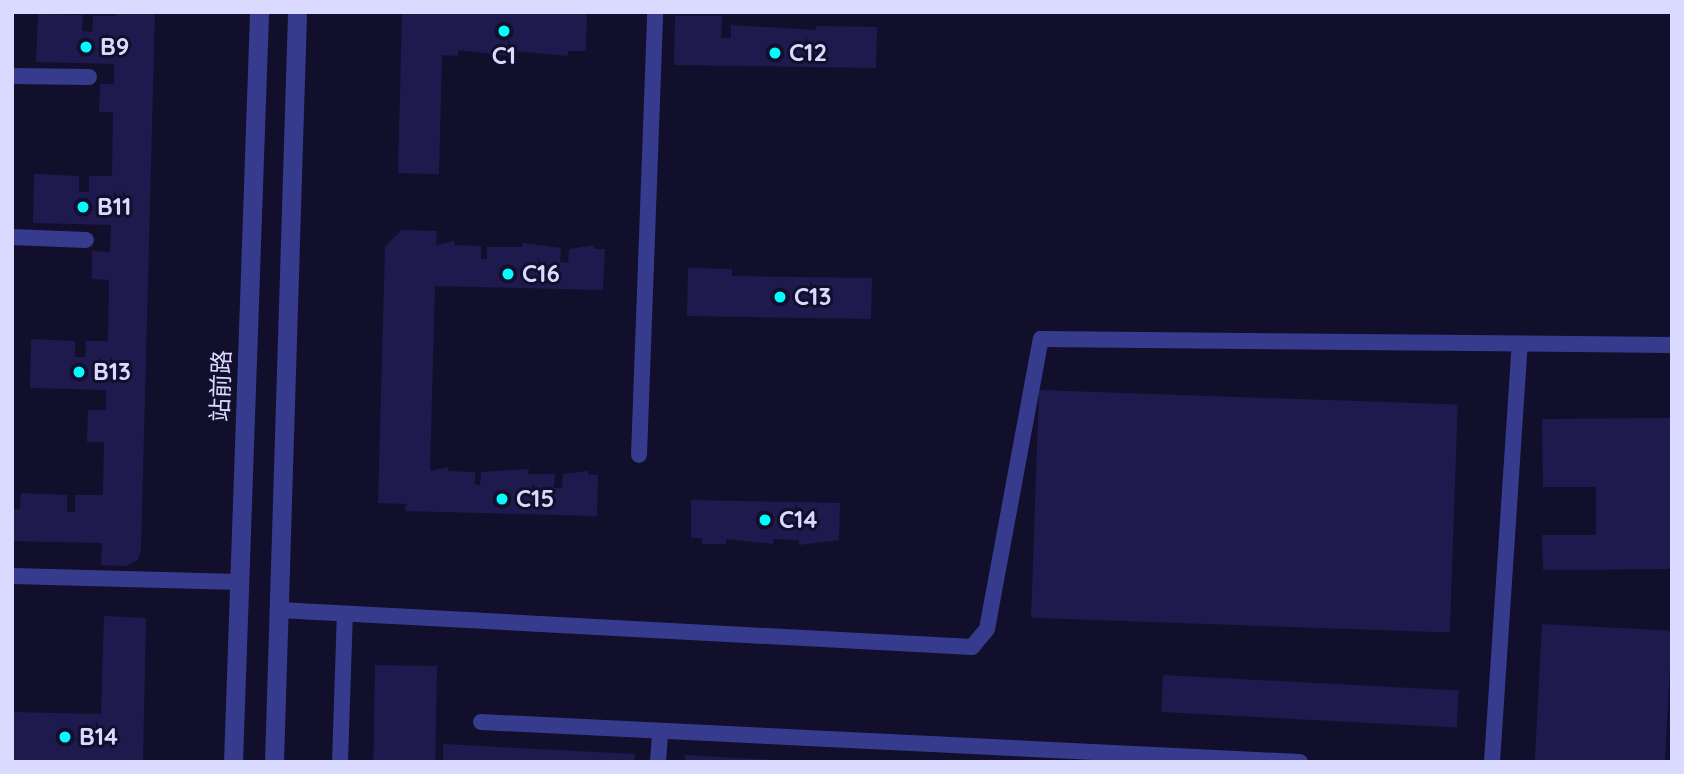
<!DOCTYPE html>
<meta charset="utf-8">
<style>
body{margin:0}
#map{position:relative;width:1684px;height:774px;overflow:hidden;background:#110f2b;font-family:Quicksand,"Noto Sans SC",sans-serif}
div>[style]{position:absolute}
.building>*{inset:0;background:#1f1a4e;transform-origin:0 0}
.service>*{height:16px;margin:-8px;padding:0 8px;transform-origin:8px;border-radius:8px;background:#373b8d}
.tertiary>*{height:19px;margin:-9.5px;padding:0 9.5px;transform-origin:9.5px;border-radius:9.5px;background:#373b8d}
.dots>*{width:19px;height:19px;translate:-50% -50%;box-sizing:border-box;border:4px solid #110f2b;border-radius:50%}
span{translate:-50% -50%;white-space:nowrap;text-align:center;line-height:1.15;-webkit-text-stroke:6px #110f2b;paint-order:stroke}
.poi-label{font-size:24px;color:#dad9ff;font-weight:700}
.left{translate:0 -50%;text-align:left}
.street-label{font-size:24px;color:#dad9ff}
.frame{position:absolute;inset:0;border:14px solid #dad9ff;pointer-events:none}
</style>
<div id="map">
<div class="building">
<div style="clip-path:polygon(116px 12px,155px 12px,141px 549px,138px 560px,126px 566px,101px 565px,102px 543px,12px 541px,12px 509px,20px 509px,21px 493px,67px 495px,67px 512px,75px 512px,75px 495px,103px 495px,104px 442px,87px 442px,88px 410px,106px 410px,106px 390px,30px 388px,31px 339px,75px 341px,75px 357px,85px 357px,86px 341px,108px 341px,109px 280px,92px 279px,92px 251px,110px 252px,111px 225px,33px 223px,34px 174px,79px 176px,79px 192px,89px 192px,89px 176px,112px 176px,113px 112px,99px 112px,100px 84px,114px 84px,114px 64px,36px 62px,38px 14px,83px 15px,82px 31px,92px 32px,93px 16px,116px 16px)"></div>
<div style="clip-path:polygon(402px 12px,587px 12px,586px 51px,568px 51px,568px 56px,516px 51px,516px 57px,458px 50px,458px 56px,442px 55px,439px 174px,398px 173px)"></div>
<div style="clip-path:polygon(675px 16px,722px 16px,721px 38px,731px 38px,731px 25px,816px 30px,816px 26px,877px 27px,876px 68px,674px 65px)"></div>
<div style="clip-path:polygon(402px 230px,437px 231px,436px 245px,454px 241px,454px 245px,481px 246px,481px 259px,487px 259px,487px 247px,522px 247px,522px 243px,561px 248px,560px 262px,568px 263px,569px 249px,594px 245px,594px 249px,605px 249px,603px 290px,435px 286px,430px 471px,448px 467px,448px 471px,475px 472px,475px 484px,480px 485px,481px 472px,529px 469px,528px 474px,555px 474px,554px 488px,562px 488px,563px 474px,588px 471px,588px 475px,598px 475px,597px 516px,405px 511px,406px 504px,378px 503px,385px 246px)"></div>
<div style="clip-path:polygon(688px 268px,732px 269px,732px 276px,872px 278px,871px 319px,687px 316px)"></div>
<div style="left:1039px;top:390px;width:419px;height:228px;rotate:2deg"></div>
<div style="clip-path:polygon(1672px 418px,1672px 569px,1543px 570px,1542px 535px,1596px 535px,1596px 487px,1543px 487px,1542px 419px)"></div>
<div style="clip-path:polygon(691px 500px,840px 503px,839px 540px,799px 545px,799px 540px,773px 539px,773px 544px,726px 539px,726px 544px,702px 544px,702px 538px,691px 538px)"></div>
<div style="clip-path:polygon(104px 616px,146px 618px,143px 762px,12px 760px,12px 712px,101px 714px)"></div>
<div style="left:1542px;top:624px;width:130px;height:138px;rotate:3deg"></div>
<div style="left:375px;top:665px;width:62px;height:97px;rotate:1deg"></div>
<div style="left:1163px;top:675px;width:296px;height:37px;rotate:3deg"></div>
<div style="clip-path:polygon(443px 744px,635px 754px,634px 762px,443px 762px)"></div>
<div style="clip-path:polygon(685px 755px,774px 760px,774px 762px,685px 762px)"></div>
</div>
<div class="service">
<div style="left:12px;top:76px;width:77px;rotate:0.7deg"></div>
<div style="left:12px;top:237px;width:74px;rotate:2.3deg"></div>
<div style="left:639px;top:455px;width:443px;rotate:-87.9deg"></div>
<div style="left:12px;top:576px;width:227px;rotate:1.5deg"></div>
<div style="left:279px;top:610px;width:694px;rotate:3.06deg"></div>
<div style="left:972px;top:647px;width:23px;rotate:-50deg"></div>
<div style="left:987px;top:629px;width:295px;rotate:-79.5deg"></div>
<div style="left:1041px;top:339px;width:631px;rotate:0.54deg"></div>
<div style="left:481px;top:722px;width:820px;rotate:2.8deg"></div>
<div style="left:340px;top:762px;width:148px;rotate:-88.1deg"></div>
<div style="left:658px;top:762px;width:31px;rotate:-86deg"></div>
<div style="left:1492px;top:762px;width:419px;rotate:-86.2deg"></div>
</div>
<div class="tertiary">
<div style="left:233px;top:762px;width:750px;rotate:-88.01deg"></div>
<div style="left:274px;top:762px;width:750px;rotate:-88.24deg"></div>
</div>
<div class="dots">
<div style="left:504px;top:31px;background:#05fcff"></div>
<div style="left:86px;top:47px;background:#05fcff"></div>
<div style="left:775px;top:53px;background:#05fcff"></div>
<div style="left:83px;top:207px;background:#05fcff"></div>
<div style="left:508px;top:274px;background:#05fcff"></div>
<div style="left:780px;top:297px;background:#05fcff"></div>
<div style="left:79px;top:372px;background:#05fcff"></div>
<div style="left:502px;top:499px;background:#05fcff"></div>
<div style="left:765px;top:520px;background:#05fcff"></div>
<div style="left:65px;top:737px;background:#05fcff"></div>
</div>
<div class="poi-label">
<span class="left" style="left:100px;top:47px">B9</span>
<span class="left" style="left:789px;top:53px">C12</span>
<span style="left:504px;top:56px">C1</span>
<span class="left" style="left:97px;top:207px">B11</span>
<span class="left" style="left:522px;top:274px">C16</span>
<span class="left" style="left:794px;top:297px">C13</span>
<span class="left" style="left:93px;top:372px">B13</span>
<span class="left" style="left:516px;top:499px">C15</span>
<span class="left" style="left:779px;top:520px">C14</span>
<span class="left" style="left:79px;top:737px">B14</span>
</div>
<div class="street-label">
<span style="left:221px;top:386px;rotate:-88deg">站前路</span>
</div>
<div class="frame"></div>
</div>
